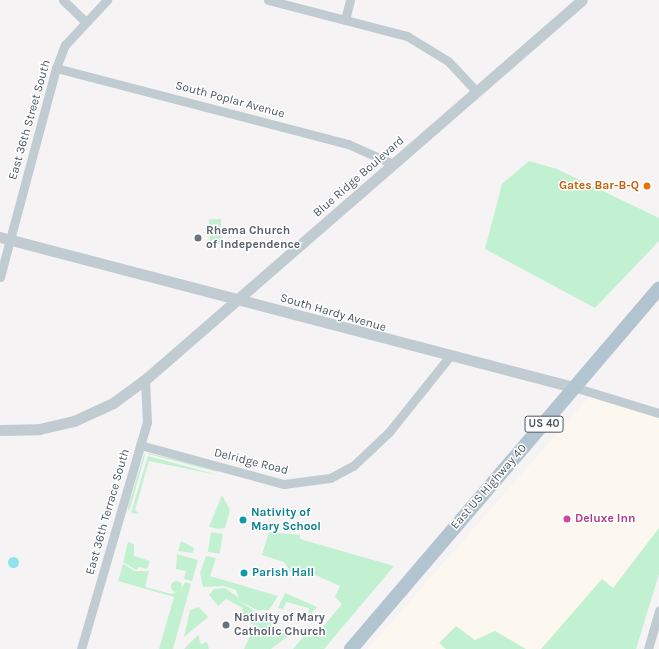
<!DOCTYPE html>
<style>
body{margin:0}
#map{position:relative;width:659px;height:649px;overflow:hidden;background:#f5f3f3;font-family:Karla,sans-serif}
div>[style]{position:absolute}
.commercial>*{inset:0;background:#fdf8ef}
.green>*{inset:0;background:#c2f1d1;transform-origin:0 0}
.round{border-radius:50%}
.water>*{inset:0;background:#8fe2ef}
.minor>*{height:9px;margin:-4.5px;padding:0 4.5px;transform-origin:4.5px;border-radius:4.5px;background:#c1cbd2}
.tertiary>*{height:11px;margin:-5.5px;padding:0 5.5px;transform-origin:5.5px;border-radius:5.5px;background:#c1cbd2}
.primary>*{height:14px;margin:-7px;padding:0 7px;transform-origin:7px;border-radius:7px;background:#b3c4d1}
.dots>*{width:11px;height:11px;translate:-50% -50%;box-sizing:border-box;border:2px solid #fff;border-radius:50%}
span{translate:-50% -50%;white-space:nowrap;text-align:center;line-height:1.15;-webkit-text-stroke:3px #fff;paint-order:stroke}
.shield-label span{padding:1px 3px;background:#fff;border:1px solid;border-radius:3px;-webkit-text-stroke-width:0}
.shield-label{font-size:11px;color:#4a5861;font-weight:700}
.street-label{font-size:12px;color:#4a5861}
.food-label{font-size:12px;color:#c56008;font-weight:700}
.right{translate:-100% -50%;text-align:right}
.worship-label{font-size:12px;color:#5b616d;font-weight:700}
.left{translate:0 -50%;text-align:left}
.culture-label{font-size:12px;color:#0d838f;font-weight:700}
.hotel-label{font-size:12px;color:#b23c85;font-weight:700}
</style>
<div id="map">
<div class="commercial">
<div style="clip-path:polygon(591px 395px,659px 419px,659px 528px,613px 588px,602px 580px,541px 649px,526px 649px,495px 631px,475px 641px,440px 643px,446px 649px,368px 649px)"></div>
</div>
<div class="green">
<div style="clip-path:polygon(529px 161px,557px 169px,659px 218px,659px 241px,595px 308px,485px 249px,502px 184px)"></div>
<div style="left:221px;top:219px;width:24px;height:12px;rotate:88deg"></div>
<div style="clip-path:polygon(148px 453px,217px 470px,218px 472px,148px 454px)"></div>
<div style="clip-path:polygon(144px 454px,145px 455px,129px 512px,128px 507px)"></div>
<div style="clip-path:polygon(148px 456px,218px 475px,149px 461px,135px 510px,139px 514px,131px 513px)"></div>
<div style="clip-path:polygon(222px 495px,230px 510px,225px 528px,219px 529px,209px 527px)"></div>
<div style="clip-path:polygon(659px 528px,659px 574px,636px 649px,541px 649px,602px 579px,613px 588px)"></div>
<div style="left:211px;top:532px;width:12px;height:20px;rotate:9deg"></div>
<div style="clip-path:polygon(269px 532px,300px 535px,300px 539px,394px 566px,324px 649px,293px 649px,310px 629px,317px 634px,342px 604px,335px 597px,340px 586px,297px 567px,293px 575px,284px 562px,262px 555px)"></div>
<div style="clip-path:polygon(181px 541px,194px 548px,193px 553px,178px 551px)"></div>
<div style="clip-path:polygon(128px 542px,134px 544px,134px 556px,150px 561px,147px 569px,139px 567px,136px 570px,123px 562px)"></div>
<div style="clip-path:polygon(177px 554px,198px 560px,192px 581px,184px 579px,186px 571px,176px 569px)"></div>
<div style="clip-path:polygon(206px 556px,216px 558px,210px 576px,278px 596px,269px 610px,257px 610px,239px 601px,253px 610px,255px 626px,239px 616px,243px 608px,226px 599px,218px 606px,209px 595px,214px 589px,225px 588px,239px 598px,236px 590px,224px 586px,203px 587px,200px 573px)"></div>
<div style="clip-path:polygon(123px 564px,135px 571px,149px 571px,145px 587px,172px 594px,181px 590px,185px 582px,191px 584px,173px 649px,159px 649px,174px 597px,118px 581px)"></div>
<div class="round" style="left:170.5px;top:580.5px;width:11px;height:11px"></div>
<div style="clip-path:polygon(285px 593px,317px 607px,308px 617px,309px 608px,286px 602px,283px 609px,278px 608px)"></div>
<div style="clip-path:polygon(199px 607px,208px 617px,184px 637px,190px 610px)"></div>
<div style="clip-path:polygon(261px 613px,275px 613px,271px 625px,292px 633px,271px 649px,244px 649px)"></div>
<div style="clip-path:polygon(456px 626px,475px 640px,495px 631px,526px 649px,446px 649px,439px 643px)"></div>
<div style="clip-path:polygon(198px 635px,201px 644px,207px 642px,209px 649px,184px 649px)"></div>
</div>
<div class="water">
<div class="round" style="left:7.5px;top:556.5px;width:11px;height:11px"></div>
</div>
<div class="minor">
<div style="left:63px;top:0;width:32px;rotate:44deg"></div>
<div style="left:268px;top:0;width:144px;rotate:14.5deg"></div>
<div style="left:407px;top:36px;width:48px;rotate:31.4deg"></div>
<div style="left:448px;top:61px;width:42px;rotate:46.9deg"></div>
<div style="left:345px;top:20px;width:21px;rotate:-76deg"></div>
<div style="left:56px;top:68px;width:302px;rotate:14.6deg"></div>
<div style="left:348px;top:144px;width:49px;rotate:24deg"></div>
<div style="left:0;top:277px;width:216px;rotate:-75deg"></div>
<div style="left:56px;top:68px;width:25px;rotate:-69deg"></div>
<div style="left:65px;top:45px;width:62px;rotate:-47deg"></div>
<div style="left:577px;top:388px;width:86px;rotate:17deg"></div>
<div style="left:140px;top:445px;width:149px;rotate:15.2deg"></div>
<div style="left:284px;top:484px;width:46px;rotate:-7.4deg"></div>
<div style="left:330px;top:478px;width:26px;rotate:-28deg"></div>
<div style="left:353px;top:466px;width:50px;rotate:-43.4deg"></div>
<div style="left:389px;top:432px;width:96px;rotate:-51.3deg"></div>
<div style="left:81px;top:649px;width:236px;rotate:-73.8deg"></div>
<div style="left:147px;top:422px;width:43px;rotate:-92.7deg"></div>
<div style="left:648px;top:649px;width:40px;rotate:-74deg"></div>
</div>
<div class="tertiary">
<div style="left:0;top:237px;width:596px;rotate:14.67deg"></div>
<div style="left:0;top:430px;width:39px;rotate:-1deg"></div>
<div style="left:39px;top:429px;width:36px;rotate:-13deg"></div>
<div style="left:74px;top:421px;width:43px;rotate:-24.8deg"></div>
<div style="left:113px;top:403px;width:42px;rotate:-36.3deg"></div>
<div style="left:147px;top:378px;width:576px;rotate:-40.99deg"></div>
</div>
<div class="primary">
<div style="left:351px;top:649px;width:474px;rotate:-49.5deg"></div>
</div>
<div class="dots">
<div style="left:647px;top:186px;background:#e8710a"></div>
<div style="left:198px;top:238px;background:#6b7280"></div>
<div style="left:567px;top:519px;background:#d1479c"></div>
<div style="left:243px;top:520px;background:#0f9aa8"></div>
<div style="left:244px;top:573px;background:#0f9aa8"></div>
<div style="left:226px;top:625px;background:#6b7280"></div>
</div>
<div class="shield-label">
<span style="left:544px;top:424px">US 40</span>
</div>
<div class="street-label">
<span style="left:230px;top:100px;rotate:15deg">South Poplar Avenue</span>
<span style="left:30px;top:120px;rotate:-74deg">East 36th Street South</span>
<span style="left:359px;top:177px;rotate:-41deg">Blue Ridge Boulevard</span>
<span style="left:333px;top:313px;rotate:16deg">South Hardy Avenue</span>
<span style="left:251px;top:462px;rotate:14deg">Delridge Road</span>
<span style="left:489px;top:487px;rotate:-49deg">East US Highway 40</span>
<span style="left:108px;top:512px;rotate:-74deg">East 36th Terrace South</span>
</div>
<div class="food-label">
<span class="right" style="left:639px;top:186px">Gates Bar-B-Q</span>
</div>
<div class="worship-label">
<span class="left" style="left:206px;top:238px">Rhema Church<br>of Independence</span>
<span class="left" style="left:234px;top:625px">Nativity of Mary<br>Catholic Church</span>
</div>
<div class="culture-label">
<span class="left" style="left:251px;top:520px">Nativity of<br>Mary School</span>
<span class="left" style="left:252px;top:573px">Parish Hall</span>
</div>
<div class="hotel-label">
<span class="left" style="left:575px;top:519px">Deluxe Inn</span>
</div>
</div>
